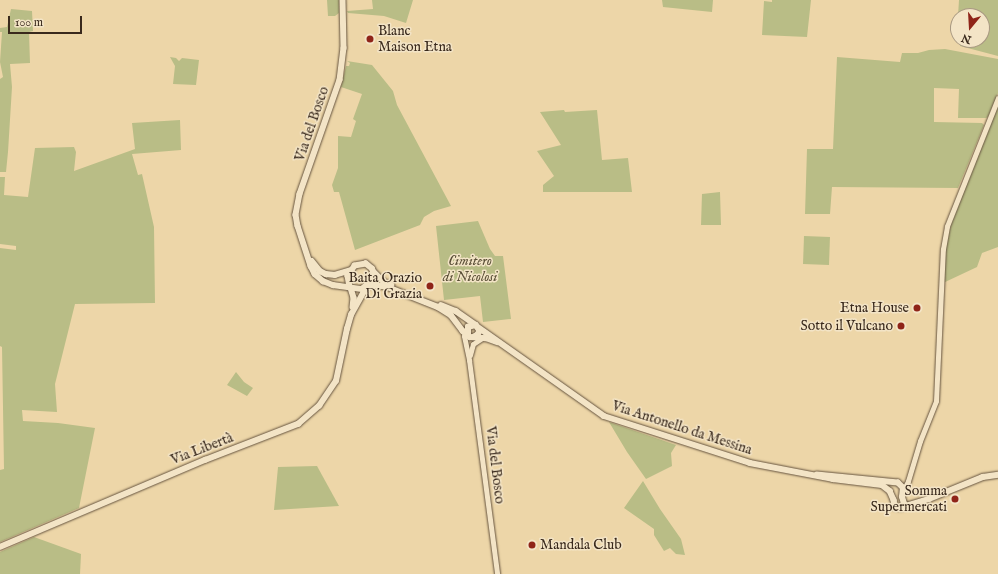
<!DOCTYPE html>
<meta charset="utf-8">
<style>
body{margin:0}
#map{position:relative;width:998px;height:574px;overflow:hidden;background:#edd6a8;font-family:"IM FELL English",serif}
div>[style]{position:absolute}
.green>*{inset:0;background:#b9bd86;transform-origin:0 0}
.roads{filter:drop-shadow(0 0 1px #66543f) drop-shadow(0 0 1px #66543f)}
.tertiary>*{height:5px;margin:-2.5px;padding:0 2.5px;transform-origin:2.5px;border-radius:2.5px;background:#f3e4c6}
.secondary>*{height:5.5px;margin:-2.75px;padding:0 2.75px;transform-origin:2.75px;border-radius:2.75px;background:#f3e4c6}
.dots>*{width:11px;height:11px;translate:-50% -50%;box-sizing:border-box;border:2px solid #f3e4c6;border-radius:50%}
span{translate:-50% -50%;white-space:nowrap;text-align:center;line-height:1.15;-webkit-text-stroke:3px #f3e4c6;paint-order:stroke}
.poi-label{font-size:14px;color:#39291c}
.left{translate:0 -50%;text-align:left}
.right{translate:-100% -50%;text-align:right}
.street-label{font-size:14px;color:#39291c}
.park-label{font-size:14px;color:#594e36;font-style:italic}
.north{position:absolute;left:950px;top:8px;width:40px;height:40px;box-sizing:border-box;background:#f3e4c6;border:1px solid #a99982;border-radius:50%;rotate:198deg;font-size:11px;font-weight:700;line-height:16px;text-align:center;color:#39291c}
.north::after{content:'';display:block;margin:auto;width:14px;height:18px;background:#8f2418;clip-path:polygon(50% 0,100% 100%,50% 72%,0 100%)}
.scale{position:absolute;left:8px;top:16px;width:74px;height:18px;box-sizing:border-box;border:2px solid #39291c;border-top:0;padding-left:5px;font-size:12px;line-height:14px;white-space:nowrap;color:#39291c;-webkit-text-stroke:3px #f3e4c6;paint-order:stroke}
</style>
<div id="map">
<div class="green">
<div style="clip-path:polygon(327px 0,339px 0,339px 13px,335px 16px,328px 16px)"></div>
<div style="clip-path:polygon(372px 0,413px 0,406px 23px,384px 16px,348px 13px,347px 11px,373px 9px)"></div>
<div style="clip-path:polygon(662px 0,713px 0,712px 12px,663px 7px)"></div>
<div style="clip-path:polygon(772px 0,811px 0,807px 37px,762px 35px,764px 1px,772px 2px)"></div>
<div style="clip-path:polygon(959px 0,998px 0,998px 56px,960px 46px,960px 40px,982px 40px,982px 16px,958px 16px)"></div>
<div style="clip-path:polygon(11px 9px,32px 11px,33px 31px,29px 32px,30px 63px,10px 64px,12px 87px,8px 152px,6px 172px,0 172px,0 79px,3px 77px,0 62px,2px 32px,0 32px,0 28px,7px 27px)"></div>
<div style="clip-path:polygon(945px 49px,998px 59px,998px 93px,988px 117px,986px 118px,958px 118px,959px 89px,934px 88px,934px 122px,982px 123px,984px 125px,958px 188px,832px 187px,830px 214px,805px 214px,807px 149px,833px 149px,837px 57px,900px 62px,902px 53px,918px 53px,929px 50px)"></div>
<div style="clip-path:polygon(170px 57px,176px 58px,179px 61px,182px 58px,199px 60px,196px 85px,173px 84px,175px 66px)"></div>
<div style="clip-path:polygon(347px 61px,372px 65px,393px 91px,397px 105px,451px 206px,434px 211px,424px 217px,420px 225px,355px 250px,339px 192px,334px 192px,332px 185px,338px 168px,338px 136px,351px 137px,356px 121px,353px 119px,362px 94px,341px 87px,346px 66px,349px 66px,350px 63px)"></div>
<div style="clip-path:polygon(998px 105px,998px 247px,982px 253px,977px 267px,943px 283px,946px 247px,953px 216px)"></div>
<div style="clip-path:polygon(564px 110px,565px 112px,597px 110px,602px 160px,628px 158px,632px 192px,543px 192px,543px 185px,554px 176px,537px 151px,561px 145px,540px 112px)"></div>
<div style="clip-path:polygon(180px 120px,181px 150px,132px 154px,138px 175px,142px 174px,154px 227px,155px 303px,75px 304px,55px 384px,57px 412px,22px 410px,23px 421px,58px 423px,95px 428px,79px 508px,0 542px,0 470px,4px 469px,2px 347px,0 346px,0 248px,16px 250px,16px 246px,0 244px,0 177px,5px 177px,4px 195px,28px 197px,35px 148px,74px 147px,76px 152px,74px 171px,135px 149px,132px 123px)"></div>
<div style="clip-path:polygon(720px 192px,721px 225px,701px 225px,702px 194px)"></div>
<div style="clip-path:polygon(478px 221px,490px 249px,495px 256px,503px 256px,511px 319px,483px 322px,480px 296px,444px 300px,436px 226px)"></div>
<div style="left:804px;top:236px;width:26px;height:28px;rotate:2deg"></div>
<div style="clip-path:polygon(236px 372px,244px 382px,253px 388px,247px 396px,227px 385px)"></div>
<div style="clip-path:polygon(609px 422px,676px 445px,671px 453px,672px 466px,646px 479px,627px 452px)"></div>
<div style="clip-path:polygon(317px 466px,339px 506px,274px 510px,278px 467px)"></div>
<div style="clip-path:polygon(643px 481px,660px 509px,681px 539px,685px 555px,676px 554px,670px 548px,664px 551px,654px 535px,654px 529px,624px 508px)"></div>
<div style="clip-path:polygon(34px 537px,81px 554px,80px 574px,0 574px,0 552px)"></div>
</div>
<div class="roads">
<div class="tertiary">
<div style="left:466px;top:330px;width:6px;rotate:108deg"></div>
<div style="left:464px;top:336px;width:25px;rotate:78deg"></div>
<div style="left:469px;top:360px;width:216px;rotate:82.5deg"></div>
<div style="left:470px;top:355px;width:11px;rotate:-75deg"></div>
<div style="left:473px;top:344px;width:11px;rotate:-34deg"></div>
<div style="left:903px;top:491px;width:11px;rotate:-63deg"></div>
<div style="left:908px;top:481px;width:42px;rotate:-73.3deg"></div>
<div style="left:920px;top:441px;width:43px;rotate:-68.2deg"></div>
<div style="left:936px;top:401px;width:152px;rotate:-87.4deg"></div>
<div style="left:943px;top:249px;width:23px;rotate:-80deg"></div>
<div style="left:947px;top:226px;width:138px;rotate:-68.3deg"></div>
</div>
<div class="secondary">
<div style="left:343px;top:0;width:48px;rotate:88.8deg"></div>
<div style="left:344px;top:48px;width:32px;rotate:97deg"></div>
<div style="left:340px;top:80px;width:121px;rotate:109.3deg"></div>
<div style="left:300px;top:194px;width:21px;rotate:101deg"></div>
<div style="left:296px;top:215px;width:11px;rotate:80deg"></div>
<div style="left:298px;top:226px;width:42px;rotate:72deg"></div>
<div style="left:311px;top:266px;width:9px;rotate:63deg"></div>
<div style="left:315px;top:274px;width:11px;rotate:41deg"></div>
<div style="left:323px;top:281px;width:11px;rotate:22deg"></div>
<div style="left:333px;top:285px;width:29px;rotate:8deg"></div>
<div style="left:362px;top:289px;width:13px;rotate:-39deg"></div>
<div style="left:372px;top:281px;width:6px;rotate:-72deg"></div>
<div style="left:374px;top:275px;width:6px;rotate:-108deg"></div>
<div style="left:372px;top:269px;width:8px;rotate:-140deg"></div>
<div style="left:366px;top:264px;width:11px;rotate:170deg"></div>
<div style="left:355px;top:266px;width:12px;rotate:125deg"></div>
<div style="left:348px;top:276px;width:11px;rotate:80deg"></div>
<div style="left:312px;top:261px;width:13px;rotate:51deg"></div>
<div style="left:320px;top:271px;width:7px;rotate:27deg"></div>
<div style="left:326px;top:274px;width:9px;rotate:6deg"></div>
<div style="left:335px;top:275px;width:17px;rotate:-17deg"></div>
<div style="left:374px;top:272px;width:14px;rotate:45deg"></div>
<div style="left:384px;top:282px;width:8px;rotate:23deg"></div>
<div style="left:369px;top:285px;width:16px;rotate:4deg"></div>
<div style="left:385px;top:286px;width:57px;rotate:21.6deg"></div>
<div style="left:438px;top:307px;width:15px;rotate:32deg"></div>
<div style="left:451px;top:315px;width:20px;rotate:53deg"></div>
<div style="left:463px;top:331px;width:9px;rotate:41deg"></div>
<div style="left:470px;top:337px;width:16px;rotate:4deg"></div>
<div style="left:486px;top:338px;width:12px;rotate:20deg"></div>
<div style="left:351px;top:288px;width:10px;rotate:73deg"></div>
<div style="left:354px;top:298px;width:9px;rotate:96deg"></div>
<div style="left:441px;top:305px;width:16px;rotate:22deg"></div>
<div style="left:456px;top:311px;width:24px;rotate:35deg"></div>
<div style="left:478px;top:327px;width:154px;rotate:35.2deg"></div>
<div style="left:604px;top:416px;width:153px;rotate:17.8deg"></div>
<div style="left:750px;top:463px;width:85px;rotate:10.9deg"></div>
<div style="left:833px;top:479px;width:49px;rotate:7deg"></div>
<div style="left:882px;top:485px;width:10px;rotate:37deg"></div>
<div style="left:890px;top:491px;width:10px;rotate:66deg"></div>
<div style="left:894px;top:500px;width:7px;rotate:82deg"></div>
<div style="left:895px;top:507px;width:6px;rotate:9deg"></div>
<div style="left:901px;top:508px;width:5px;rotate:-53deg"></div>
<div style="left:904px;top:504px;width:7px;rotate:-106deg"></div>
<div style="left:902px;top:497px;width:9px;rotate:-84deg"></div>
<div style="left:903px;top:488px;width:7px;rotate:-135deg"></div>
<div style="left:898px;top:483px;width:81px;rotate:-174.4deg"></div>
<div style="left:468px;top:335px;width:8px;rotate:-90deg"></div>
<div style="left:468px;top:327px;width:8px;rotate:-14deg"></div>
<div style="left:476px;top:325px;width:7px;rotate:56deg"></div>
<div style="left:480px;top:331px;width:4px;rotate:117deg"></div>
<div style="left:478px;top:335px;width:4px;rotate:153deg"></div>
<div style="left:903px;top:507px;width:27px;rotate:-17deg"></div>
<div style="left:929px;top:499px;width:58px;rotate:-22.2deg"></div>
<div style="left:983px;top:477px;width:15px;rotate:-8deg"></div>
<div style="left:0;top:547px;width:223px;rotate:-23deg"></div>
<div style="left:205px;top:460px;width:100px;rotate:-21.2deg"></div>
<div style="left:298px;top:424px;width:28px;rotate:-41deg"></div>
<div style="left:319px;top:406px;width:30px;rotate:-56deg"></div>
<div style="left:336px;top:381px;width:53px;rotate:-78.1deg"></div>
<div style="left:347px;top:329px;width:15px;rotate:-74deg"></div>
<div style="left:351px;top:315px;width:31px;rotate:-61deg"></div>
</div>
</div>
<div class="dots">
<div style="left:370px;top:39px;background:#8f2418"></div>
<div style="left:430px;top:286px;background:#8f2418"></div>
<div style="left:917px;top:308px;background:#8f2418"></div>
<div style="left:901px;top:326px;background:#8f2418"></div>
<div style="left:955px;top:499px;background:#8f2418"></div>
<div style="left:532px;top:545px;background:#8f2418"></div>
</div>
<div class="poi-label">
<span class="left" style="left:378px;top:39px">Blanc<br>Maison Etna</span>
<span class="right" style="left:422px;top:286px">Baita Orazio<br>Di Grazia</span>
<span class="right" style="left:909px;top:308px">Etna House</span>
<span class="right" style="left:893px;top:326px">Sotto il Vulcano</span>
<span class="right" style="left:947px;top:499px">Somma<br>Supermercati</span>
<span class="left" style="left:540px;top:545px">Mandala Club</span>
</div>
<div class="street-label">
<span style="left:312px;top:124px;rotate:-71deg">Via del Bosco</span>
<span style="left:682px;top:428px;rotate:18deg">Via Antonello da Messina</span>
<span style="left:202px;top:449px;rotate:-21deg">Via Libertà</span>
<span style="left:495px;top:465px;rotate:83deg">Via del Bosco</span>
</div>
<div class="park-label">
<span style="left:470px;top:269px">Cimitero<br>di Nicolosi</span>
</div>
<div class="north">N</div>
<div class="scale">100 m</div>
</div>
